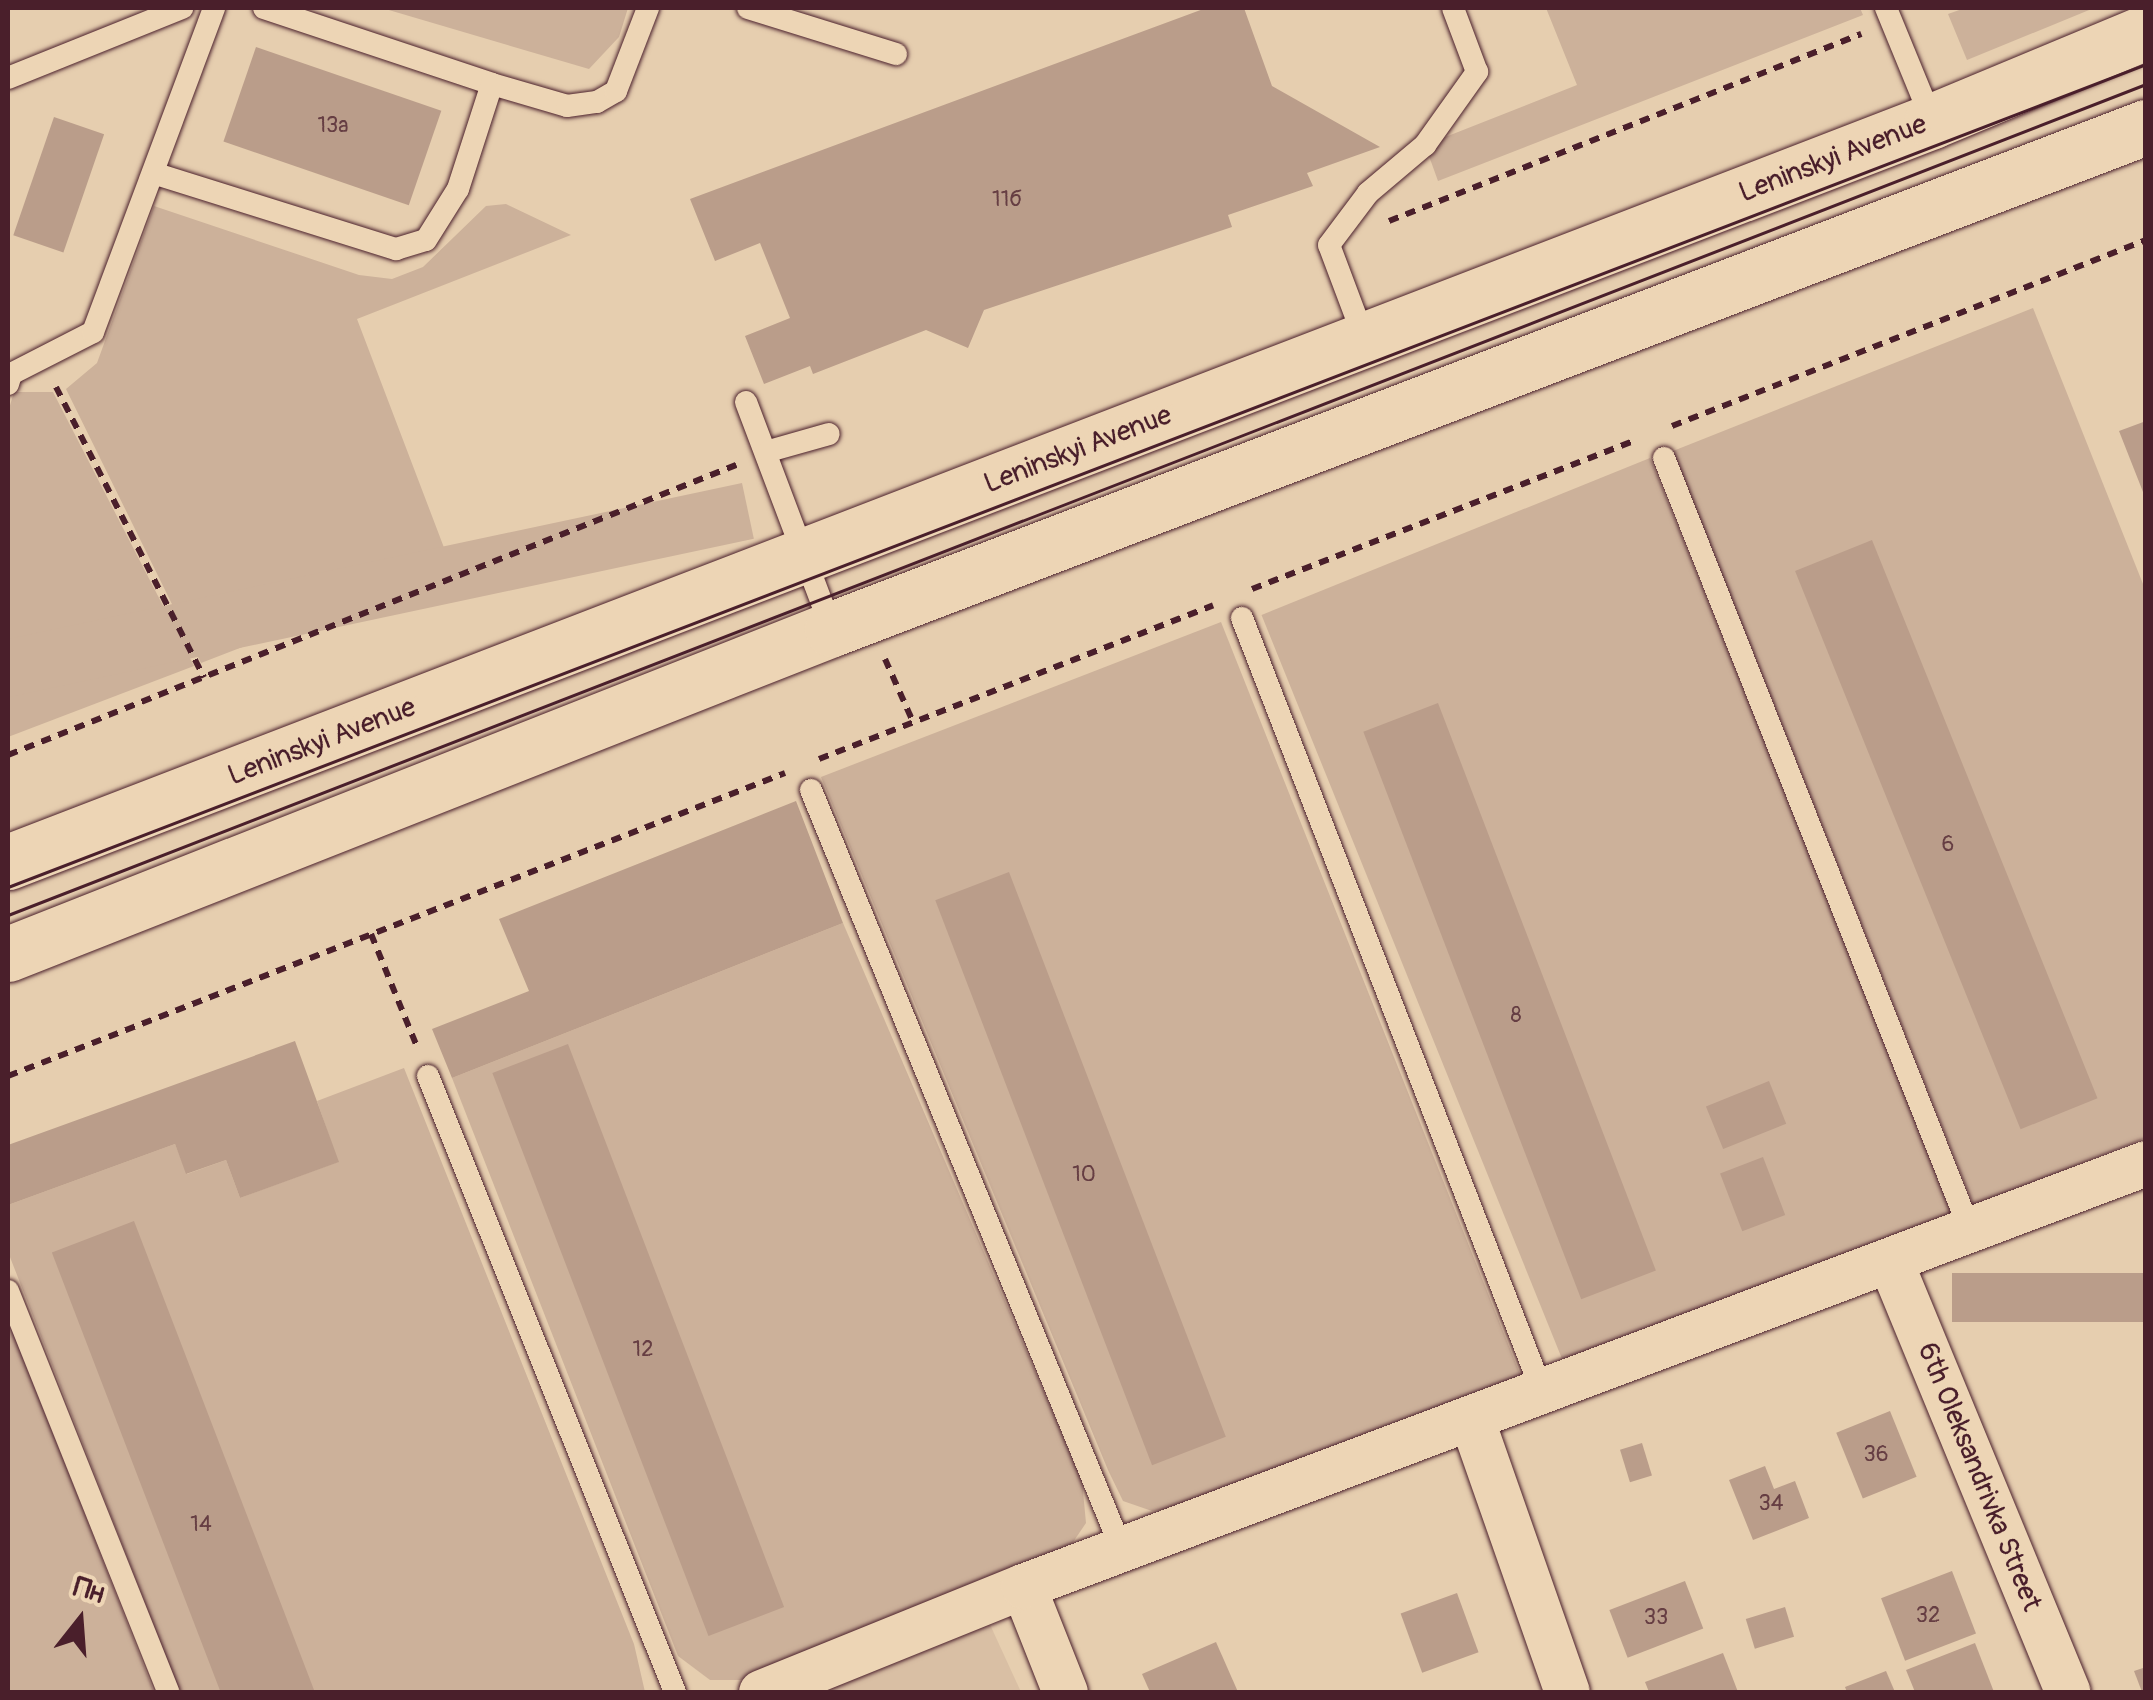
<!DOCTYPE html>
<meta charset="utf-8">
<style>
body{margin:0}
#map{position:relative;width:2153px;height:1700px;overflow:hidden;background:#e6ceaf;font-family:Pangolin,sans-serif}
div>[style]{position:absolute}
.built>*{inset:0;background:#d9bfa4}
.green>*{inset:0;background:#ccb19a;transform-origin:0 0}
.building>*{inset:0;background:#ba9d8a;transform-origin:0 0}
.path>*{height:6px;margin-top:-3px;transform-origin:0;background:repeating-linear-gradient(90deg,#4a1f2b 0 10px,transparent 0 18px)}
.roads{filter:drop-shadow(0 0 2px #4a1f2b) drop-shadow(0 0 2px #4a1f2b)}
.service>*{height:22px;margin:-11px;padding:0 11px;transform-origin:11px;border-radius:11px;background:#edd5b5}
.minor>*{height:45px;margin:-22.5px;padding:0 22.5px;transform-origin:22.5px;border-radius:22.5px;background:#edd5b5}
.primary>*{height:55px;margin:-27.5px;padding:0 27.5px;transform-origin:27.5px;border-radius:27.5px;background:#edd5b5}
.tram>*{height:2.5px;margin:-1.25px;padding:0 1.25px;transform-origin:1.25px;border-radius:1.25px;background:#4a1f2b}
span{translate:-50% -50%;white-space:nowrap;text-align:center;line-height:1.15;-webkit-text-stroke:10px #edd5b5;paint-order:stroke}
.number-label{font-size:22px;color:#663e43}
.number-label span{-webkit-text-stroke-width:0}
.street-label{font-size:28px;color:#4a1f2b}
.frame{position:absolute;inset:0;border:10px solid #4a1f2b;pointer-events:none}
.north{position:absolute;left:30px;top:1570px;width:100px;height:100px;-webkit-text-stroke:8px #edd5b5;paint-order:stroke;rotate:17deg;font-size:28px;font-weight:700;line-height:40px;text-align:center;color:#4a1f2b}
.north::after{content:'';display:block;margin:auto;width:35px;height:45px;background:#4a1f2b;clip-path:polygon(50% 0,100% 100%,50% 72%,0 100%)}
</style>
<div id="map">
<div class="built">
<div style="clip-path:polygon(987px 1618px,1021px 1692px,823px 1692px)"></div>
</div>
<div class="green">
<div style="clip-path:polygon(382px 8px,628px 8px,619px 37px,589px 69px)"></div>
<div style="clip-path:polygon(1546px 8px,1860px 8px,1863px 15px,1438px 181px,1425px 145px,1577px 85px)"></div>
<div style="clip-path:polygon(1965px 8px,2094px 8px,1967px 60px,1948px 14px)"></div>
<div style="clip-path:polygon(506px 204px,571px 235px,357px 319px,451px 566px,201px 663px,66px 389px,97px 363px,154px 206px,359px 275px,392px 279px,423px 267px,486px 206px)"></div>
<div style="clip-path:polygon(2033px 308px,2145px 589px,2145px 1138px,1974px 1206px,1673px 451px)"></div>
<div style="clip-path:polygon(14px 392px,53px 392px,194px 666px,8px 737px,8px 412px)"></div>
<div style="left:1650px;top:458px;width:814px;height:419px;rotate:68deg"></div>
<div style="left:742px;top:483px;width:57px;height:788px;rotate:78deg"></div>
<div style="clip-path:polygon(1221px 622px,1522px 1379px,1183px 1507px,1152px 1511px,1123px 1501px,1108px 1470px,821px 777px)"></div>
<div style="clip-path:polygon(843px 923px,1082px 1481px,1086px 1523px,1065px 1554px,741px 1680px,710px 1680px,678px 1656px,452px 1078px)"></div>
<div style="clip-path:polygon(404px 1068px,634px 1644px,645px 1692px,180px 1692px,8px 1252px,8px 1205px,175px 1144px,187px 1174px,226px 1160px,240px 1198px,338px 1162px,317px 1101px)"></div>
<div style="clip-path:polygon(8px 1317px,154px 1692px,8px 1692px)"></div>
</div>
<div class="building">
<div style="clip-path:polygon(1206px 8px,1244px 8px,1272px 86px,1380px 147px,1307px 173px,1313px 186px,1228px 215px,1232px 227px,984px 310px,968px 348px,926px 330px,813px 374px,810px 366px,764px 384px,745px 336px,790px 318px,760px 243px,715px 261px,690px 199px)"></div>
<div style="left:256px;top:47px;width:196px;height:100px;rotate:19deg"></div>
<div style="left:54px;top:117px;width:53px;height:125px;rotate:19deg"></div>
<div style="clip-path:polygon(2146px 421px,2146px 497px,2145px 497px,2119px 431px)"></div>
<div style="left:1872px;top:540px;width:602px;height:83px;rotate:68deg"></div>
<div style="left:1438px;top:703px;width:608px;height:80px;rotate:69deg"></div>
<div style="clip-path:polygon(796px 801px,843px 923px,452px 1078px,432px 1029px,529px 991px,499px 919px)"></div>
<div style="left:1009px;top:872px;width:605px;height:79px;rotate:69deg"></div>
<div style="clip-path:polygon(295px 1041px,339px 1162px,240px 1198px,226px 1160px,186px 1174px,175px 1144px,8px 1205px,8px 1145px)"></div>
<div style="left:568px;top:1044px;width:603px;height:81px;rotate:69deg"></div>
<div style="left:1769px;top:1081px;width:46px;height:68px;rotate:68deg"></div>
<div style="left:1763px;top:1157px;width:62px;height:46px;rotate:69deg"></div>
<div style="left:134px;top:1221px;width:504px;height:88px;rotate:69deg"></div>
<div style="left:2146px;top:1273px;width:49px;height:194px;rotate:90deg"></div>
<div style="left:1890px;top:1411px;width:71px;height:58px;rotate:68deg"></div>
<div style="left:1642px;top:1443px;width:34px;height:23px;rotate:73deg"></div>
<div style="clip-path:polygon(1765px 1466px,1774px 1489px,1795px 1481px,1809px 1518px,1753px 1540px,1729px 1480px)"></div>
<div style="left:1952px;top:1571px;width:67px;height:76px;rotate:69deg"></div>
<div style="left:1685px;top:1581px;width:51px;height:81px;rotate:69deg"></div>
<div style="left:1457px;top:1593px;width:63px;height:60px;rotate:70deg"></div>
<div style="left:1785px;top:1607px;width:31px;height:41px;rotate:73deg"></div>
<div style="clip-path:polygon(1216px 1642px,1238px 1692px,1150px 1692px,1142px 1674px)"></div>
<div style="clip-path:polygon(1975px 1643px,1994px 1692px,1915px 1692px,1906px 1670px)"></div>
<div style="clip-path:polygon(1723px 1653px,1738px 1692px,1649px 1692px,1645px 1682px)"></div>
<div style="clip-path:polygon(2146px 1667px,2146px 1692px,2142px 1692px,2134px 1671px)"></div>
<div style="clip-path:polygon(1886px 1671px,1895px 1692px,1847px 1692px,1845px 1687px)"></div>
</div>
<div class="path">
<div style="left:1389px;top:221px;width:508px;rotate:-21.61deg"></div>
<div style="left:56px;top:387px;width:326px;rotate:63deg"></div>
<div style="left:1672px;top:426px;width:509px;rotate:-21.43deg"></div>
<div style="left:1252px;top:589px;width:413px;rotate:-21.2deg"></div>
<div style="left:885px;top:659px;width:69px;rotate:66deg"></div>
<div style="left:8px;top:755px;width:784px;rotate:-21.72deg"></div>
<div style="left:819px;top:759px;width:423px;rotate:-21.3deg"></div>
<div style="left:371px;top:934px;width:122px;rotate:67.8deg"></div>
<div style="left:8px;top:1076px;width:834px;rotate:-21.3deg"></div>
</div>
<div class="roads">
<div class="service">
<div style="left:264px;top:8px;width:240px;rotate:18.4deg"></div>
<div style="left:748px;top:8px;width:155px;rotate:17.3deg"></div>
<div style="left:1886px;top:8px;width:121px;rotate:67.7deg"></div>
<div style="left:8px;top:78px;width:188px;rotate:-21.9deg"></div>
<div style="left:153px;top:173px;width:255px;rotate:17.4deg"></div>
<div style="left:396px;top:249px;width:31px;rotate:-17deg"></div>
<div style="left:426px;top:240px;width:60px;rotate:-57.9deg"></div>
<div style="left:458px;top:189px;width:110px;rotate:-72.1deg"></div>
<div style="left:492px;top:84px;width:78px;rotate:16.3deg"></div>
<div style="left:567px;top:106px;width:30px;rotate:-8deg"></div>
<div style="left:597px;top:102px;width:22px;rotate:-30deg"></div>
<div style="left:616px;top:91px;width:89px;rotate:-68.9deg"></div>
<div style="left:1364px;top:338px;width:99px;rotate:-110.6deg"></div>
<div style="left:1329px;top:245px;width:65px;rotate:-53.1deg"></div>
<div style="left:1368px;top:193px;width:75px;rotate:-40.1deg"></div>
<div style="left:1425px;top:145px;width:90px;rotate:-54.5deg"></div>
<div style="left:1477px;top:72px;width:68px;rotate:-110.6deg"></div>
<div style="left:8px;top:384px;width:10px;rotate:-73deg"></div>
<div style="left:11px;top:374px;width:92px;rotate:-27.1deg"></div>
<div style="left:93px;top:332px;width:346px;rotate:-69.5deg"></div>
<div style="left:746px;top:402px;width:243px;rotate:69.3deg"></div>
<div style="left:769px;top:451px;width:62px;rotate:-15.8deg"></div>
<div style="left:1664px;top:458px;width:830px;rotate:68.38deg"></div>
<div style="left:1242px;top:618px;width:829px;rotate:68.79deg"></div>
<div style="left:811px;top:790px;width:821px;rotate:67.75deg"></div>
<div style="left:428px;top:1076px;width:664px;rotate:68.15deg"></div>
<div style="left:8px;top:1291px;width:432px;rotate:68.2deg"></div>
</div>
<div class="minor">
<div style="left:1890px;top:1261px;width:466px;rotate:67.6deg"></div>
<div style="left:1471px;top:1418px;width:290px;rotate:70.7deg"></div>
<div style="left:1023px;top:1586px;width:114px;rotate:68.4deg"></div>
<div style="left:761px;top:1692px;width:283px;rotate:-22deg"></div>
<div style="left:1023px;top:1586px;width:1200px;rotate:-20.64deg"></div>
</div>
<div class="primary">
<div style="left:8px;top:862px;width:2062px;rotate:-21.06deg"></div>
<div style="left:1932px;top:121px;width:232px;rotate:-22.6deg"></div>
<div style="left:8px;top:954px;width:886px;rotate:-21.53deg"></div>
<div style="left:832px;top:629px;width:1407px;rotate:-20.91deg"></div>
</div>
</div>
<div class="tram">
<div style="left:8px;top:887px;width:2291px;rotate:-21.05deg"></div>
<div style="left:8px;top:915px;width:2294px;rotate:-21.24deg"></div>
</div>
<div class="number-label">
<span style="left:333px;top:126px">13а</span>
<span style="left:1007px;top:200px">11б</span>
<span style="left:1948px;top:845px">6</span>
<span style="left:1516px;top:1016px">8</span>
<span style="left:1084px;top:1175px">10</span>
<span style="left:643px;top:1350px">12</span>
<span style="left:1876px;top:1455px">36</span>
<span style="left:1771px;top:1504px">34</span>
<span style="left:201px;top:1525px">14</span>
<span style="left:1928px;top:1616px">32</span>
<span style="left:1656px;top:1618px">33</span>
</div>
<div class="street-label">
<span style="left:1833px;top:159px;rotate:-21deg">Leninskyi Avenue</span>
<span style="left:1078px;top:450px;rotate:-21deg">Leninskyi Avenue</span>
<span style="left:322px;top:742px;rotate:-21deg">Leninskyi Avenue</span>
<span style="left:1979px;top:1477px;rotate:68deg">6th Oleksandrivka Street</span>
</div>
<div class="frame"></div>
<div class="north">Пн</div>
</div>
